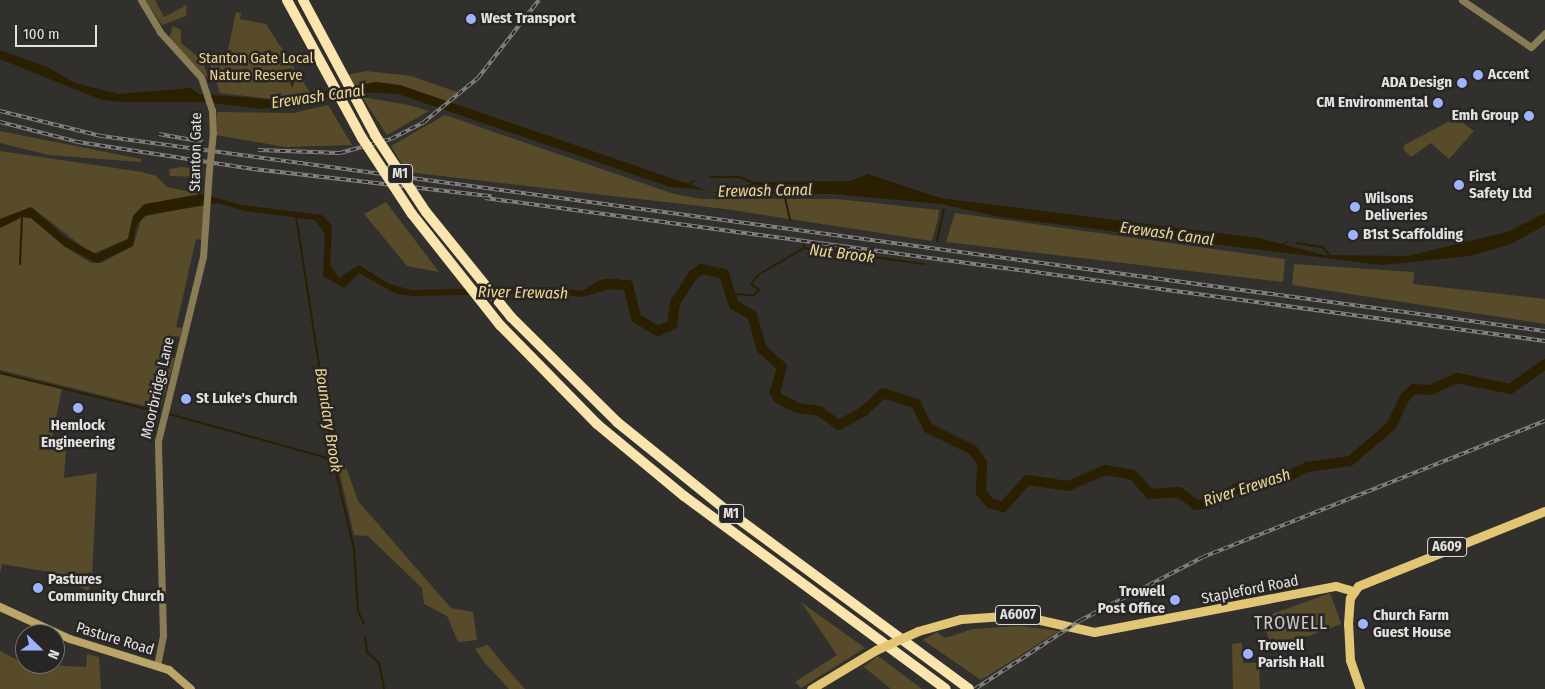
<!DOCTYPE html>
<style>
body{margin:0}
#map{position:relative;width:1545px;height:689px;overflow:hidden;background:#31302d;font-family:"Fira Sans Condensed",sans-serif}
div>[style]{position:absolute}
.green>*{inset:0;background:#584b29;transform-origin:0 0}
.water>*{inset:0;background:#2a1f00}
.stream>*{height:2px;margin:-1px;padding:0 1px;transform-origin:1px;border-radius:1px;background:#2a1f00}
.river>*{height:10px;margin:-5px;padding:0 5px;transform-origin:5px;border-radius:5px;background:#2a1f00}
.tertiary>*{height:7px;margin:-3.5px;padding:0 3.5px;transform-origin:3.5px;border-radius:3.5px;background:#897b55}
.secondary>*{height:8px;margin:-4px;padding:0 4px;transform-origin:4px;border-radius:4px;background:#bca568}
.primary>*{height:9px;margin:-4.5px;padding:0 4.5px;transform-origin:4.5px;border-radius:4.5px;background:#e3c675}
.motorway>*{height:10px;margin:-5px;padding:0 5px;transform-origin:5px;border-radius:5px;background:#fae5ae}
.rail>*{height:4px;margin-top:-2px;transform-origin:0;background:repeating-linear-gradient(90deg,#272624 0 5.5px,#858482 0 11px);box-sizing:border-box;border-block:1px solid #858482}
.tertiary-bridge>*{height:7px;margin:-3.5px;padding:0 3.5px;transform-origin:3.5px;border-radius:3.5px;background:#897b55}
.primary-bridge>*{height:9px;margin:-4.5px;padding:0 4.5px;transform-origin:4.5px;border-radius:4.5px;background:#e3c675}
.motorway-bridge>*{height:10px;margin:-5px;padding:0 5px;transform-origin:5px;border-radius:5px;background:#fae5ae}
.dots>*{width:14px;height:14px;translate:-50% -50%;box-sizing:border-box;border:2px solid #272624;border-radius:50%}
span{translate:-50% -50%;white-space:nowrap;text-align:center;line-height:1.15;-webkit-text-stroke:5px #272624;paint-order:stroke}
.shield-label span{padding:1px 4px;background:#272624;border:1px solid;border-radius:4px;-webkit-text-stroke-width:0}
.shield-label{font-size:14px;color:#e2e1e0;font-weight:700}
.poi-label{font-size:15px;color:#e2e1e0;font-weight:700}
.left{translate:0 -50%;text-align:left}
.right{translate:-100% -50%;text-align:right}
.park-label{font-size:15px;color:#ecd28b}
.street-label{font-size:15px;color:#e2e1e0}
.water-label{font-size:16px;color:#f0d68e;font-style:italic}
.quarter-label{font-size:18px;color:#cbcac7;letter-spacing:1px}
.north{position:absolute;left:15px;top:624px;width:50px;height:50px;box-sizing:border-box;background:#272624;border:1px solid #72716f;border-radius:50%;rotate:112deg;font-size:14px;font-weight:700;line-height:20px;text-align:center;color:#e2e1e0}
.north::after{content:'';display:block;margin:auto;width:18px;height:22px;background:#9fb3fd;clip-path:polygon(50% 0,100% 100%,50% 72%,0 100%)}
.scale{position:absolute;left:15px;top:25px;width:82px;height:22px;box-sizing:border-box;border:2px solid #e2e1e0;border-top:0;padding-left:6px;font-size:15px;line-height:18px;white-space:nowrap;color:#e2e1e0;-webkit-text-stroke:4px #272624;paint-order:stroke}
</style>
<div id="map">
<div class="green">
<div style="clip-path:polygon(145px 0,155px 0,164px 17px,187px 5px,186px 16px,162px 25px)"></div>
<div style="clip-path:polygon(236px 12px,241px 13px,240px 19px,266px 24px,311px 94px,278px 100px,220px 93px,210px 64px,227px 55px)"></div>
<div style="clip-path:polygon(173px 26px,181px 30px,181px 43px,203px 61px,208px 78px,169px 38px)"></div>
<div style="clip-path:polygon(366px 71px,411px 76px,457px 92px,448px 103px,400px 85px,354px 85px,348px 75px)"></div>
<div style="clip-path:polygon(362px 97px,409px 105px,429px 111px,387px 135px)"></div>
<div style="clip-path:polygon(328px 105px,352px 145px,285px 147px,216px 135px,217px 112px,293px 113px)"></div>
<div style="clip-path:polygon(445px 115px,674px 194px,701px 199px,837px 199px,939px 210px,938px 219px,932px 241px,725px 209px,407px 172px,391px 146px)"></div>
<div style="clip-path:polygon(1456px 118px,1474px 131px,1449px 159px,1431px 143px,1411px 157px,1404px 150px,1404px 145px)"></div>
<div style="clip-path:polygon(0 131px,141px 159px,141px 162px,49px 155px,0 143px)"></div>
<div style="clip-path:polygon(0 151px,142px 172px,156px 176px,167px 187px,200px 194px,143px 205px,133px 216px,128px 239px,92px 254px,34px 209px,0 219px)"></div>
<div style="clip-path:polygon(182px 167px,204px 170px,203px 177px,170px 176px,169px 169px)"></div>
<div style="clip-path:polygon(386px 202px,439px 272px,407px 266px,364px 214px)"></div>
<div style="clip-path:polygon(205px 204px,202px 240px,196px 239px,176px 327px,182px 328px,180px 337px,174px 336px,169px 356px,175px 358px,160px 410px,0 370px,0 228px,22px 217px,31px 218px,64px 246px,91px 263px,101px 263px,133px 246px,142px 217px)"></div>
<div style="clip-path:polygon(955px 213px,1285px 259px,1283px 282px,946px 242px)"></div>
<div style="clip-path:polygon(1294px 264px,1414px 272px,1413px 284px,1545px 299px,1545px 324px,1292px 285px)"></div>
<div style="clip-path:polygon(0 374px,62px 388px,50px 449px,66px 451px,64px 478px,97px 473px,92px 580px,88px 591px,55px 573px,2px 564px,0 574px)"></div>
<div style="clip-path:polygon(338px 466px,346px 467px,358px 501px,451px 608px,473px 612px,477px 640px,458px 642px,447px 616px,424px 604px,422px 588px,368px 536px,354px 535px)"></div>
<div style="left:1330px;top:593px;width:33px;height:73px;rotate:70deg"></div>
<div style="clip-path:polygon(801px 602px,865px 648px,801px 688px,795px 682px,837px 655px)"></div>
<div style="clip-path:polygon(1020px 626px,1059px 631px,981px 680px,923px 640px,937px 632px,945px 638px,973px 629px)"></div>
<div style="clip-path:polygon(1242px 643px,1243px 663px,1259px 663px,1260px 689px,1233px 689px,1232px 644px)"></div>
<div style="clip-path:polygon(488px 645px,504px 665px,525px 689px,509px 689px,485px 663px,475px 649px)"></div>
<div style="clip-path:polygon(0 651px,25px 664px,86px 667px,87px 654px,99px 657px,101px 689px,0 689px)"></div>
<div style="clip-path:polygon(878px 656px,922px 689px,891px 689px,864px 667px,857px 672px)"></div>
</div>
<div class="water">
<div style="clip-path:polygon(0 50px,47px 67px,75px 83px,119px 94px,191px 88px,199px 94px,278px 100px,376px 82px,400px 85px,706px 190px,670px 187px,398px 94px,358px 92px,263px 109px,204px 102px,118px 102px,99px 99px,0 59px)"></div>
<div style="clip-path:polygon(868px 174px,940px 198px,1258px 238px,1324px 255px,1408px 256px,1507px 232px,1545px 213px,1545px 225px,1511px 244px,1470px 256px,1382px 265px,1000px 217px,941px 204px,833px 194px,710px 193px,737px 190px,753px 182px,850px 181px)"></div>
<div style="clip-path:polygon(202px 194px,242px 205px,322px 215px,332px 226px,330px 265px,339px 278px,359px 265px,389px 284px,412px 290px,548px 287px,582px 291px,600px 280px,619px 279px,619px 286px,583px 297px,550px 293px,413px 296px,396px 294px,359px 273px,344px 288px,323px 276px,325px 234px,315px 220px,244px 211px,218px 203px,146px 215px,136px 226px,133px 246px,97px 263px,64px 246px,31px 218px,22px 217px,0 228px,0 219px,31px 207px,66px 238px,96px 254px,128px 239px,133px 216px,145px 204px)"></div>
</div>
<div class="stream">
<div style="left:710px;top:177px;width:29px"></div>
<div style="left:739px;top:177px;width:16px;rotate:22deg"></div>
<div style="left:688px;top:184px;width:7px;rotate:-27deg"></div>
<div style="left:785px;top:198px;width:23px;rotate:77deg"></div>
<div style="left:296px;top:216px;width:255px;rotate:81.2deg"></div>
<div style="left:335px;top:468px;width:83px;rotate:76.8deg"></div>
<div style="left:354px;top:549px;width:62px;rotate:86.3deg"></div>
<div style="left:358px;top:611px;width:14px;rotate:65deg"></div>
<div style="left:937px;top:241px;width:33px;rotate:-78deg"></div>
<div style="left:803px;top:242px;width:6px;rotate:81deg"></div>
<div style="left:1297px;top:243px;width:25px;rotate:9deg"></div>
<div style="left:1322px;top:247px;width:10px;rotate:45deg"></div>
<div style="left:1280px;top:247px;width:9px;rotate:-36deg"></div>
<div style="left:20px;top:264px;width:48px;rotate:-87.6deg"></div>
<div style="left:732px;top:294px;width:22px;rotate:3deg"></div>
<div style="left:754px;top:295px;width:7px;rotate:-45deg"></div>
<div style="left:759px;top:290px;width:10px;rotate:-143deg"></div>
<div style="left:751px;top:284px;width:11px;rotate:-52deg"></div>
<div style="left:758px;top:275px;width:53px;rotate:-30.4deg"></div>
<div style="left:804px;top:248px;width:121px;rotate:7.6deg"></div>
<div style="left:0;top:373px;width:164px;rotate:13.8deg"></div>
<div style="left:169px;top:414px;width:172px;rotate:15.5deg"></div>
<div style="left:365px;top:637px;width:15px;rotate:82deg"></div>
<div style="left:367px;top:652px;width:16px;rotate:43deg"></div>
<div style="left:379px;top:663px;width:26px;rotate:79deg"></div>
</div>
<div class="river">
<div style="left:606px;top:284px;width:22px;rotate:3deg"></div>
<div style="left:628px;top:285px;width:34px;rotate:76deg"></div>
<div style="left:636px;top:318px;width:26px;rotate:31deg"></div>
<div style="left:658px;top:331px;width:15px;rotate:-23deg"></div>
<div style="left:672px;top:325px;width:22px;rotate:-82deg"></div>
<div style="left:675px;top:303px;width:35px;rotate:-57deg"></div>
<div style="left:694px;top:274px;width:9px;rotate:-32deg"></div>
<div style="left:702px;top:269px;width:23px;rotate:13deg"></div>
<div style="left:724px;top:274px;width:33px;rotate:72deg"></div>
<div style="left:734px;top:305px;width:21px;rotate:29deg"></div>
<div style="left:752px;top:315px;width:35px;rotate:74deg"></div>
<div style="left:762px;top:349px;width:27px;rotate:42deg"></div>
<div style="left:782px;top:367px;width:26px;rotate:106deg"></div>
<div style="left:775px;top:392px;width:7px;rotate:63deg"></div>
<div style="left:778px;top:398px;width:22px;rotate:27deg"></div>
<div style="left:798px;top:408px;width:21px;rotate:8deg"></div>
<div style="left:819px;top:411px;width:24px;rotate:35deg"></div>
<div style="left:839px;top:425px;width:29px;rotate:-29deg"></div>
<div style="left:864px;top:411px;width:26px;rotate:-43deg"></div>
<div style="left:883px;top:393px;width:35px;rotate:18deg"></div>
<div style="left:916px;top:404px;width:27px;rotate:63deg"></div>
<div style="left:928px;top:428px;width:50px;rotate:26.1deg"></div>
<div style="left:973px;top:450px;width:16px;rotate:55deg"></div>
<div style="left:982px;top:463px;width:29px;rotate:92deg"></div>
<div style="left:981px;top:492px;width:14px;rotate:51deg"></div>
<div style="left:990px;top:503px;width:14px;rotate:17deg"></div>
<div style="left:1003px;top:507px;width:36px;rotate:-48deg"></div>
<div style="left:1027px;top:480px;width:41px;rotate:8.3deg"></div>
<div style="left:1068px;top:486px;width:40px;rotate:-23.4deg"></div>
<div style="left:1105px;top:470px;width:28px;rotate:10deg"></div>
<div style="left:1133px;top:475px;width:25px;rotate:48deg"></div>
<div style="left:1150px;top:494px;width:29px;rotate:-4deg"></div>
<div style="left:1179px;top:492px;width:21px;rotate:37deg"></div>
<div style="left:1196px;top:505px;width:10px;rotate:-6deg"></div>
<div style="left:1206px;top:504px;width:35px;rotate:-27deg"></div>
<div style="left:1237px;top:488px;width:45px;rotate:-10.3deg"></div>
<div style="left:1281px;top:480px;width:29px;rotate:-27deg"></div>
<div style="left:1307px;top:467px;width:43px;rotate:-7.9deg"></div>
<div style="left:1350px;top:461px;width:54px;rotate:-40.5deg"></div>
<div style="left:1391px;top:426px;width:32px;rotate:-64deg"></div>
<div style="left:1405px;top:397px;width:12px;rotate:-42deg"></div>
<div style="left:1414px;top:389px;width:16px;rotate:4deg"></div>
<div style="left:1430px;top:390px;width:30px;rotate:-24deg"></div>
<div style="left:1457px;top:378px;width:54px;rotate:11.7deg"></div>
<div style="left:1510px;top:389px;width:43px;rotate:-35.5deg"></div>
</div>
<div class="tertiary">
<div style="left:141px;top:0;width:37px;rotate:59deg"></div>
<div style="left:160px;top:32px;width:61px;rotate:47.7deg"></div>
<div style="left:201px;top:77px;width:35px;rotate:72deg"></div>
<div style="left:212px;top:110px;width:23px;rotate:88deg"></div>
<div style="left:1462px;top:0;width:83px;rotate:34.3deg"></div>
<div style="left:1531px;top:47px;width:20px;rotate:-45deg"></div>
<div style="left:157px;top:666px;width:31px;rotate:-79deg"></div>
<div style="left:163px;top:636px;width:195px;rotate:-91.5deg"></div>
<div style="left:158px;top:441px;width:189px;rotate:-76.3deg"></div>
<div style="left:203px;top:257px;width:87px;rotate:-86.1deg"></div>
</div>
<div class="secondary">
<div style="left:0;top:607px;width:77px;rotate:24.6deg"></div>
<div style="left:70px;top:639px;width:104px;rotate:17.4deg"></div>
<div style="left:169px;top:670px;width:29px;rotate:41deg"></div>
</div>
<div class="primary">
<div style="left:918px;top:631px;width:45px;rotate:-15.6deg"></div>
<div style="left:961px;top:619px;width:57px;rotate:-4deg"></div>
<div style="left:1018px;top:615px;width:78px;rotate:12.6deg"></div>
<div style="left:1094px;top:632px;width:246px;rotate:-10.8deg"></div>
<div style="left:1336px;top:586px;width:18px;rotate:16deg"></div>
<div style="left:811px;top:689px;width:76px;rotate:-31deg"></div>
<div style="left:1360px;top:689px;width:31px;rotate:-109deg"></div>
<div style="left:1350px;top:660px;width:36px;rotate:-93deg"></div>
<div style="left:1348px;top:624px;width:26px;rotate:-86deg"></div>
<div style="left:1350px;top:598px;width:14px;rotate:-56deg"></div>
<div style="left:1358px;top:586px;width:201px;rotate:-21.9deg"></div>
</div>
<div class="motorway">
<div style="left:287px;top:0;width:157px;rotate:61.5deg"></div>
<div style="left:303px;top:0;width:153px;rotate:61.9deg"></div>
<div style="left:426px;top:212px;width:135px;rotate:51deg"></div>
<div style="left:511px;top:317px;width:149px;rotate:44.7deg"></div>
<div style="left:617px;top:422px;width:139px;rotate:38.9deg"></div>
<div style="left:725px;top:509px;width:303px;rotate:36.4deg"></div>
<div style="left:412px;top:214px;width:142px;rotate:51.6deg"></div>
<div style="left:500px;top:325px;width:139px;rotate:45.6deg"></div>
<div style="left:597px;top:424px;width:113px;rotate:39.6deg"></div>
<div style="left:684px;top:496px;width:325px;rotate:36.4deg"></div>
</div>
<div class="rail">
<div style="left:0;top:111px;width:104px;rotate:13.9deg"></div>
<div style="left:101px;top:136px;width:1457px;rotate:7.69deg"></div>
<div style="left:0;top:122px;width:81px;rotate:14.4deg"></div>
<div style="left:78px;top:142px;width:177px;rotate:8.8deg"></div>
<div style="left:253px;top:169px;width:240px;rotate:6.5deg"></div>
<div style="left:159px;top:134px;width:45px;rotate:10.3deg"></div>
<div style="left:258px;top:150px;width:82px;rotate:2.1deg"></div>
<div style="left:340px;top:153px;width:53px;rotate:-15.4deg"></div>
<div style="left:391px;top:139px;width:37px;rotate:-27deg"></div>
<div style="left:424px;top:122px;width:70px;rotate:-39.2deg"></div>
<div style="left:478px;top:78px;width:99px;rotate:-52deg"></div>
<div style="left:485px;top:198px;width:1070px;rotate:7.68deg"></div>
<div style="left:975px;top:689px;width:126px;rotate:-33.1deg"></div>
<div style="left:1081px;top:620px;width:137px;rotate:-27.3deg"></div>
<div style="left:1203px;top:557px;width:368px;rotate:-21.7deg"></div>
</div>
<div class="tertiary-bridge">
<div style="left:209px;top:170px;width:37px;rotate:-84deg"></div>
</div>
<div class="primary-bridge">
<div style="left:876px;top:650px;width:46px;rotate:-24.3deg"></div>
</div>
<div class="motorway-bridge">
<div style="left:375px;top:135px;width:92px;rotate:56.5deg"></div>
<div style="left:362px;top:138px;width:91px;rotate:56.7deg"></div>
</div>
<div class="dots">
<div style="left:471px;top:19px;background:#9fb3fd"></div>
<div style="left:1478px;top:75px;background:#9fb3fd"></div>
<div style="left:1462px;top:83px;background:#9fb3fd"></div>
<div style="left:1438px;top:103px;background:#9fb3fd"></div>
<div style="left:1529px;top:116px;background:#9fb3fd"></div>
<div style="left:1459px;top:185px;background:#9fb3fd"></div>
<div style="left:1355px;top:207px;background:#9fb3fd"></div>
<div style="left:1353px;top:235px;background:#9fb3fd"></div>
<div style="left:186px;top:399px;background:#9fb3fd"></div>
<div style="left:78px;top:408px;background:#9fb3fd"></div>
<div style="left:38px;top:588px;background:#9fb3fd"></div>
<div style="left:1175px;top:600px;background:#9fb3fd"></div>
<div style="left:1363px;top:624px;background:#9fb3fd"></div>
<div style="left:1248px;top:654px;background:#9fb3fd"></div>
</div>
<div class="shield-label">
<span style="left:400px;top:174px">M1</span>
<span style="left:731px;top:514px">M1</span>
<span style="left:1447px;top:547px">A609</span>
<span style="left:1018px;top:615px">A6007</span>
</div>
<div class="poi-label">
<span class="left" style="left:481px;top:19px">West Transport</span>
<span class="left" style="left:1488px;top:75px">Accent</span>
<span class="right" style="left:1452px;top:83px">ADA Design</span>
<span class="right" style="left:1428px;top:103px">CM Environmental</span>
<span class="right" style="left:1519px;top:116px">Emh Group</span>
<span class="left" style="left:1469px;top:185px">First<br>Safety Ltd</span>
<span class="left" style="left:1365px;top:207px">Wilsons<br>Deliveries</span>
<span class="left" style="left:1363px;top:235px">B1st Scaffolding</span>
<span class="left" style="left:196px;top:399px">St Luke's Church</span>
<span style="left:78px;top:434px">Hemlock<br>Engineering</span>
<span class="left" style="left:48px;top:588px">Pastures<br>Community Church</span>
<span class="right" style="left:1165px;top:600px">Trowell<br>Post Office</span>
<span class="left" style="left:1373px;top:624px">Church Farm<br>Guest House</span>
<span class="left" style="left:1258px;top:654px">Trowell<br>Parish Hall</span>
</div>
<div class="park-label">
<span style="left:256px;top:67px">Stanton Gate Local<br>Nature Reserve</span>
</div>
<div class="street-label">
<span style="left:196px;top:152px;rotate:-89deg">Stanton Gate</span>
<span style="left:158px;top:388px;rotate:-77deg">Moorbridge Lane</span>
<span style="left:1250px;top:590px;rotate:-11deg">Stapleford Road</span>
<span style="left:115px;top:639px;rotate:17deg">Pasture Road</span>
</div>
<div class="water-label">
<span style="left:318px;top:97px;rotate:-8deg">Erewash Canal</span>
<span style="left:765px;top:191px;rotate:-1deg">Erewash Canal</span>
<span style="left:1167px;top:234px;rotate:8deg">Erewash Canal</span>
<span style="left:842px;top:254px;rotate:7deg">Nut Brook</span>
<span style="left:523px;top:293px;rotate:1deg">River Erewash</span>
<span style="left:328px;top:420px;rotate:81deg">Boundary Brook</span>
<span style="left:1247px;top:488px;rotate:-18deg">River Erewash</span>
</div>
<div class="quarter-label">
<span style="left:1291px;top:623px">TROWELL</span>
</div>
<div class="north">N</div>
<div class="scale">100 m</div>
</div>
